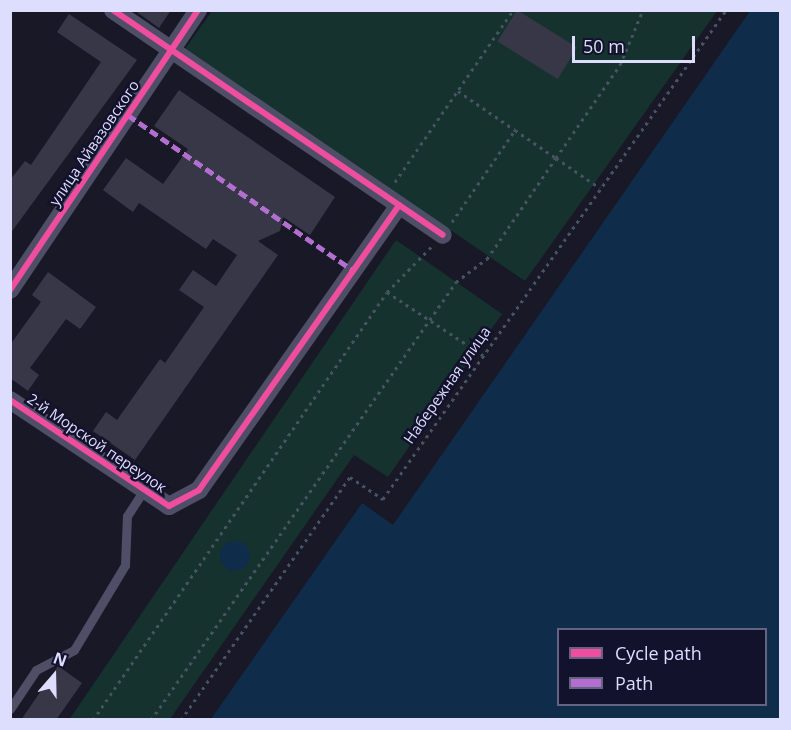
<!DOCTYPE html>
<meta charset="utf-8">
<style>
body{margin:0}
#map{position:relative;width:791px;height:730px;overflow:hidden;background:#191826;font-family:"Open Sans",sans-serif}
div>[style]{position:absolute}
.green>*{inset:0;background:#16322f}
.water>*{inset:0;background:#0f2c4a}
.round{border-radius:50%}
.building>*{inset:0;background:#373747;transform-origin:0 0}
.path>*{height:3px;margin-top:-1.5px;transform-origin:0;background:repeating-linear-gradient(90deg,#465461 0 3px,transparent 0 7.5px)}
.lane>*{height:9px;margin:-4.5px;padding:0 4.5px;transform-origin:4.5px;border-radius:4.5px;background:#4e4f66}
.street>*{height:18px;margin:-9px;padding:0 9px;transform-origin:9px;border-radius:9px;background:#4e4f66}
.quiet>*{height:4.5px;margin-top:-2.25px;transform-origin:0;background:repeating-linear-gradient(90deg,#b36fd0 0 9px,transparent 0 13.5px)}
.cycleway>*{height:6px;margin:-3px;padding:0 3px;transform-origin:3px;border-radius:3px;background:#ef4d9e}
span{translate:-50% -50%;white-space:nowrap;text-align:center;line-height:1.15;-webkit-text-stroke:5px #13122c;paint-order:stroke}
.street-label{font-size:15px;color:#dddefe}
.frame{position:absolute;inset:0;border:12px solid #dddefe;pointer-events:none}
.legend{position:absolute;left:557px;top:628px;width:210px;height:78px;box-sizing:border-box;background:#13122c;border:2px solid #646480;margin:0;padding:8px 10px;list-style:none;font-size:18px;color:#dddefe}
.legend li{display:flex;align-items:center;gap:12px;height:30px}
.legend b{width:30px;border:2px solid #646480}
.north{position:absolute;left:24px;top:646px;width:60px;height:60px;-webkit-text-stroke:4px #13122c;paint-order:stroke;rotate:20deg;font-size:16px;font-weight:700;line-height:24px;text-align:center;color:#dddefe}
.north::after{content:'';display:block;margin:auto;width:21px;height:27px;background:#dddefe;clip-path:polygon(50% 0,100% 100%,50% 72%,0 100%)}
.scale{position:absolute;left:572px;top:36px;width:123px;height:27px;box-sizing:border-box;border:3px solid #dddefe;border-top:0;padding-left:8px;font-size:18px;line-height:21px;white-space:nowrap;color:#dddefe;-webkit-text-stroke:4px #13122c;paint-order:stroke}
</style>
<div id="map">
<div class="green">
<div style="clip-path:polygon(212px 11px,717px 11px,525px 281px,185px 49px)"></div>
<div style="clip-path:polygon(396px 240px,502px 314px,388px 477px,354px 455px,170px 719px,69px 720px)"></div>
</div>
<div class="water">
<div style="clip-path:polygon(evenodd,750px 11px,780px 11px,780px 719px,211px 719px,362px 503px,393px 525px,750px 11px,558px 630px,766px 630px,766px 704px,558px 704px,558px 630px)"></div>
<div class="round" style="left:220px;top:541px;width:30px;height:30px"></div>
</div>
<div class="building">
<div style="clip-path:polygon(134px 10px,171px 10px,159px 28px)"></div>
<div style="left:517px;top:10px;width:71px;height:37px;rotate:32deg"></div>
<div style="clip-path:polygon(69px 14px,137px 60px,10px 234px,10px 180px,25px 161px,31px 165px,101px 62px,57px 32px)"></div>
<div style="clip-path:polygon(179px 90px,335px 197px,310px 235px,283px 217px,280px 231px,258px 241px,278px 255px,135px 460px,93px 431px,106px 412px,117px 420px,160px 359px,165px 363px,204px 307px,179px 290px,193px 270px,216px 286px,237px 255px,213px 239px,206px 249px,139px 203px,133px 212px,103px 190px,126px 158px,163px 184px,188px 149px,154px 126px)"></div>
<div style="clip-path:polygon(48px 272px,96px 307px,80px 329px,66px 319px,30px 368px,39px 375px,28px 391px,10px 378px,10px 345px,41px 302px,32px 295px)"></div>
<div style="clip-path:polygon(58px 666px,82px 683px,56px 720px,21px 720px)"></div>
</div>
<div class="path">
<div style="left:458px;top:91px;width:69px;rotate:34.4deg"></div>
<div style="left:395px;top:182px;width:209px;rotate:-55.5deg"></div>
<div style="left:452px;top:222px;width:112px;rotate:-55.6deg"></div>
<div style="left:515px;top:130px;width:50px;rotate:34.3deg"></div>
<div style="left:556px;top:158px;width:113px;rotate:-55.5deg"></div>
<div style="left:620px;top:65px;width:60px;rotate:-67.3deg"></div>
<div style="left:387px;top:292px;width:115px;rotate:33.3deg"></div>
<div style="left:93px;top:720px;width:519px;rotate:-55.51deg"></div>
<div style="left:387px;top:292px;width:64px;rotate:-45.6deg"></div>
<div style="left:151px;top:720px;width:534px;rotate:-55.15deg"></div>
<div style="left:456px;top:282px;width:39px;rotate:-37deg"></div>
<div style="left:487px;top:259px;width:122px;rotate:-55.7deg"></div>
<div style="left:556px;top:158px;width:53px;rotate:34.3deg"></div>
<div style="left:181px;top:720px;width:296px;rotate:-55.2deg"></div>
<div style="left:350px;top:477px;width:40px;rotate:34deg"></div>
<div style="left:383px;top:499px;width:597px;rotate:-54.95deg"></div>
</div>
<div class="lane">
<div style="left:10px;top:709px;width:47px;rotate:-56.3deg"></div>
<div style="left:36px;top:670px;width:43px;rotate:-27.8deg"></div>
<div style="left:74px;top:650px;width:99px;rotate:-59deg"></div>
<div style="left:125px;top:565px;width:49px;rotate:-87.7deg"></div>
<div style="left:127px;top:516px;width:31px;rotate:-57deg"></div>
</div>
<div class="street">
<div style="left:113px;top:10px;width:399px;rotate:34.3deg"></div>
<div style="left:10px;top:290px;width:337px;rotate:-56.1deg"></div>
<div style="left:10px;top:400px;width:191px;rotate:33.7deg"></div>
<div style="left:169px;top:506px;width:34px;rotate:-28deg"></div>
<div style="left:199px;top:490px;width:348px;rotate:-54.9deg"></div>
</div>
<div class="quiet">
<div style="left:128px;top:115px;width:275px;rotate:34.6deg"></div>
</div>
<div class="cycleway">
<div style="left:113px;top:10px;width:399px;rotate:34.3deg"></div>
<div style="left:10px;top:290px;width:337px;rotate:-56.1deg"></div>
<div style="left:10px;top:400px;width:191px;rotate:33.7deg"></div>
<div style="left:169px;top:506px;width:34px;rotate:-28deg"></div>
<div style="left:199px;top:490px;width:348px;rotate:-54.9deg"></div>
</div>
<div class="street-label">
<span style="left:94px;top:143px;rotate:-56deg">улица Айвазовского</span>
<span style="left:447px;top:385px;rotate:-55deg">Набережная улица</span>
<span style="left:97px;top:443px;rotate:34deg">2-й Морской переулок</span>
</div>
<div class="frame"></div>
<ul class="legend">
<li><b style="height:8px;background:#ef4d9e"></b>Cycle path</li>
<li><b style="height:8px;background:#b36fd0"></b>Path</li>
</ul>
<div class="north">N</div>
<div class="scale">50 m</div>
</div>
